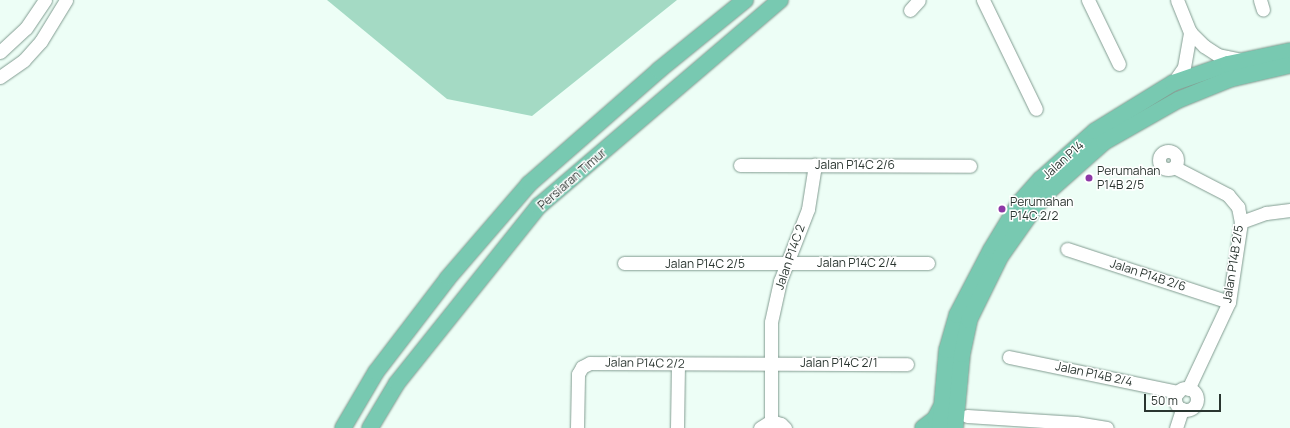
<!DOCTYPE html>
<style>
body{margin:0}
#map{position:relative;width:1290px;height:428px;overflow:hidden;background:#edfef6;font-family:Manrope,sans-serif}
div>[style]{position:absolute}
.green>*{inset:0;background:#a4dac4}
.roads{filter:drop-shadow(0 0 1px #829c91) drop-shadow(0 0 1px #829c91)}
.minor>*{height:13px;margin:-6.5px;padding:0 6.5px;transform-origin:6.5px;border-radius:6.5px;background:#fff}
.minor>.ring{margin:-6.5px;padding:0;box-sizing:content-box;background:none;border:13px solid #fff;border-radius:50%}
.major>*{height:16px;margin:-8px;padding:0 8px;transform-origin:8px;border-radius:8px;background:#78c9b1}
.dots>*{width:11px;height:11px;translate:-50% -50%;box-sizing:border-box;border:2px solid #fff;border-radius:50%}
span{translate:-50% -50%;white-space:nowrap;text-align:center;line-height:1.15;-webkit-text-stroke:3px #fff;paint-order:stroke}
.street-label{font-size:12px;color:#2a3530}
.poi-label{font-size:12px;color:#2a3530}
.left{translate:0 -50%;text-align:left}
.scale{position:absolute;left:1144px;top:394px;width:77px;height:18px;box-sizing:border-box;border:2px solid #2a3530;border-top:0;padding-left:5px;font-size:12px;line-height:14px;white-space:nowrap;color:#2a3530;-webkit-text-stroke:3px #fff;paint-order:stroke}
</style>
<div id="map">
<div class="green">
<div style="clip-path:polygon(327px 0,677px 0,532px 116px,447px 99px)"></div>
</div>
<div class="roads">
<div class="minor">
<div style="left:983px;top:0;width:121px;rotate:64.1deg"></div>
<div style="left:1088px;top:0;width:71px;rotate:64.2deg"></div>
<div style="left:1177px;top:0;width:35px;rotate:68deg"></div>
<div style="left:1190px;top:32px;width:20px;rotate:45deg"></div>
<div style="left:1204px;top:46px;width:17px;rotate:33deg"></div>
<div style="left:1218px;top:55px;width:25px;rotate:12deg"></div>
<div style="left:1260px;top:0;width:10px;rotate:73deg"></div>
<div style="left:910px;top:10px;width:13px;rotate:-48deg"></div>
<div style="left:0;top:52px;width:35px;rotate:-43deg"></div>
<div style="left:26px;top:28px;width:34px;rotate:-56deg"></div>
<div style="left:0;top:77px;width:29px;rotate:-35deg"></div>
<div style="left:24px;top:60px;width:25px;rotate:-48deg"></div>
<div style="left:41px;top:41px;width:48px;rotate:-58.6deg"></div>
<div style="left:1173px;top:83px;width:19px;rotate:-55deg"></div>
<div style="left:1184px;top:67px;width:36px;rotate:-80deg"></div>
<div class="ring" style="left:1159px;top:151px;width:5px;height:5px"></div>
<div style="left:740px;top:165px;width:230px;rotate:0.2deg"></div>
<div style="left:1174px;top:167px;width:61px;rotate:27.4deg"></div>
<div style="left:1228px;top:195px;width:16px;rotate:50deg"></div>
<div style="left:1238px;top:207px;width:15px;rotate:79deg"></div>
<div style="left:1241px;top:222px;width:81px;rotate:98.5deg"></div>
<div style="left:1229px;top:302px;width:96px;rotate:115.2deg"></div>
<div style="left:1241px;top:222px;width:27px;rotate:-20deg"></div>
<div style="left:1266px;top:213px;width:24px;rotate:-7deg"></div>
<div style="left:1067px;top:249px;width:170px;rotate:18.1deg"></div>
<div style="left:624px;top:263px;width:304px"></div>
<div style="left:1009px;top:357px;width:173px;rotate:11.7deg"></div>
<div class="ring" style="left:1175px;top:388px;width:9px;height:9px"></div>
<div style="left:967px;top:416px;width:109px;rotate:3.7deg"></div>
<div style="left:1076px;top:423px;width:31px;rotate:9deg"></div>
<div style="left:771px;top:421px;width:99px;rotate:-90deg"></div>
<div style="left:771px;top:322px;width:42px;rotate:-77.6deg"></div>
<div style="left:780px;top:281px;width:77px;rotate:-68.7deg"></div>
<div style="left:808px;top:209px;width:45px;rotate:-81deg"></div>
<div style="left:577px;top:428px;width:54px;rotate:-88.9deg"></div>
<div style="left:578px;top:374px;width:8px;rotate:-60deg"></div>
<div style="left:582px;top:367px;width:9px;rotate:-27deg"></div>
<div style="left:590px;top:363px;width:317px;rotate:0.2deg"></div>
<div style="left:677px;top:428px;width:64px;rotate:-89.1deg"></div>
<div style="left:760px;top:428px;width:13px;rotate:-32deg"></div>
<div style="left:771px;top:421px;width:10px;rotate:17deg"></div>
<div style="left:781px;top:424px;width:6px;rotate:45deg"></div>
<div style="left:1176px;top:428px;width:20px;rotate:-72deg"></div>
</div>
<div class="major">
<div style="left:343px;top:428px;width:65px;rotate:-59.5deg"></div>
<div style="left:376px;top:372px;width:118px;rotate:-52.5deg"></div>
<div style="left:448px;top:278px;width:124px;rotate:-49.2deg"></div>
<div style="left:529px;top:184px;width:173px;rotate:-41.2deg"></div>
<div style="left:659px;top:70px;width:111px;rotate:-39.1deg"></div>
<div style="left:370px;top:428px;width:52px;rotate:-59deg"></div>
<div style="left:397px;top:383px;width:227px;rotate:-51.3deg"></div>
<div style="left:539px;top:206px;width:317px;rotate:-40.5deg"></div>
<div style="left:923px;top:428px;width:15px;rotate:-37deg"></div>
<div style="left:935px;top:419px;width:13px;rotate:-63deg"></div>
<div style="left:940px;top:428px;width:78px;rotate:-84.9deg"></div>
<div style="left:947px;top:350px;width:36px;rotate:-74deg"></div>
<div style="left:957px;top:315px;width:73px;rotate:-62.4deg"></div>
<div style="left:991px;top:250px;width:56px;rotate:-58.9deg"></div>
<div style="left:1020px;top:202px;width:31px;rotate:-48deg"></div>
<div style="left:1041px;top:179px;width:72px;rotate:-41.6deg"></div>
<div style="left:1095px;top:131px;width:92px;rotate:-31.6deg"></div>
<div style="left:1173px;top:83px;width:58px;rotate:-19.1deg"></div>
<div style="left:1228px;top:64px;width:63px;rotate:-11.8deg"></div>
<div style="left:955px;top:428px;width:74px;rotate:-84.6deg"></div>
<div style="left:962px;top:354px;width:35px;rotate:-78deg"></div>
<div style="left:969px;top:320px;width:70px;rotate:-63.8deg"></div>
<div style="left:1000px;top:257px;width:57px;rotate:-54.9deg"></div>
<div style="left:1033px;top:210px;width:26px;rotate:-50deg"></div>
<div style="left:1050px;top:190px;width:72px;rotate:-41.6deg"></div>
<div style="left:1104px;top:142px;width:85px;rotate:-29.6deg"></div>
<div style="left:1178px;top:100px;width:56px;rotate:-22deg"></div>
<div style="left:1230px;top:79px;width:62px;rotate:-13.1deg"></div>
</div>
</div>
<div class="dots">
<div style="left:1089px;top:178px;background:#8d39a7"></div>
<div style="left:1002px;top:209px;background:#8d39a7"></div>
</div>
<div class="street-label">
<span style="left:1063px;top:160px;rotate:-42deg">Jalan P14</span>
<span style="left:855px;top:165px">Jalan P14C 2/6</span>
<span style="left:572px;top:179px;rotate:-41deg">Persiaran Timur</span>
<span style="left:790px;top:257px;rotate:-71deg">Jalan P14C 2</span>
<span style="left:857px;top:263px">Jalan P14C 2/4</span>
<span style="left:705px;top:264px">Jalan P14C 2/5</span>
<span style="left:1233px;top:264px;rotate:-81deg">Jalan P14B 2/5</span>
<span style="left:1148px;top:275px;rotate:18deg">Jalan P14B 2/6</span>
<span style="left:645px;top:363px;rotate:1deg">Jalan P14C 2/2</span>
<span style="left:839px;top:363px">Jalan P14C 2/1</span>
<span style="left:1094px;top:374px;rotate:12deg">Jalan P14B 2/4</span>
</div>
<div class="poi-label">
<span class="left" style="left:1097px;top:178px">Perumahan<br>P14B 2/5</span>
<span class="left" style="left:1010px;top:209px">Perumahan<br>P14C 2/2</span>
</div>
<div class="scale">50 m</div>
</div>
